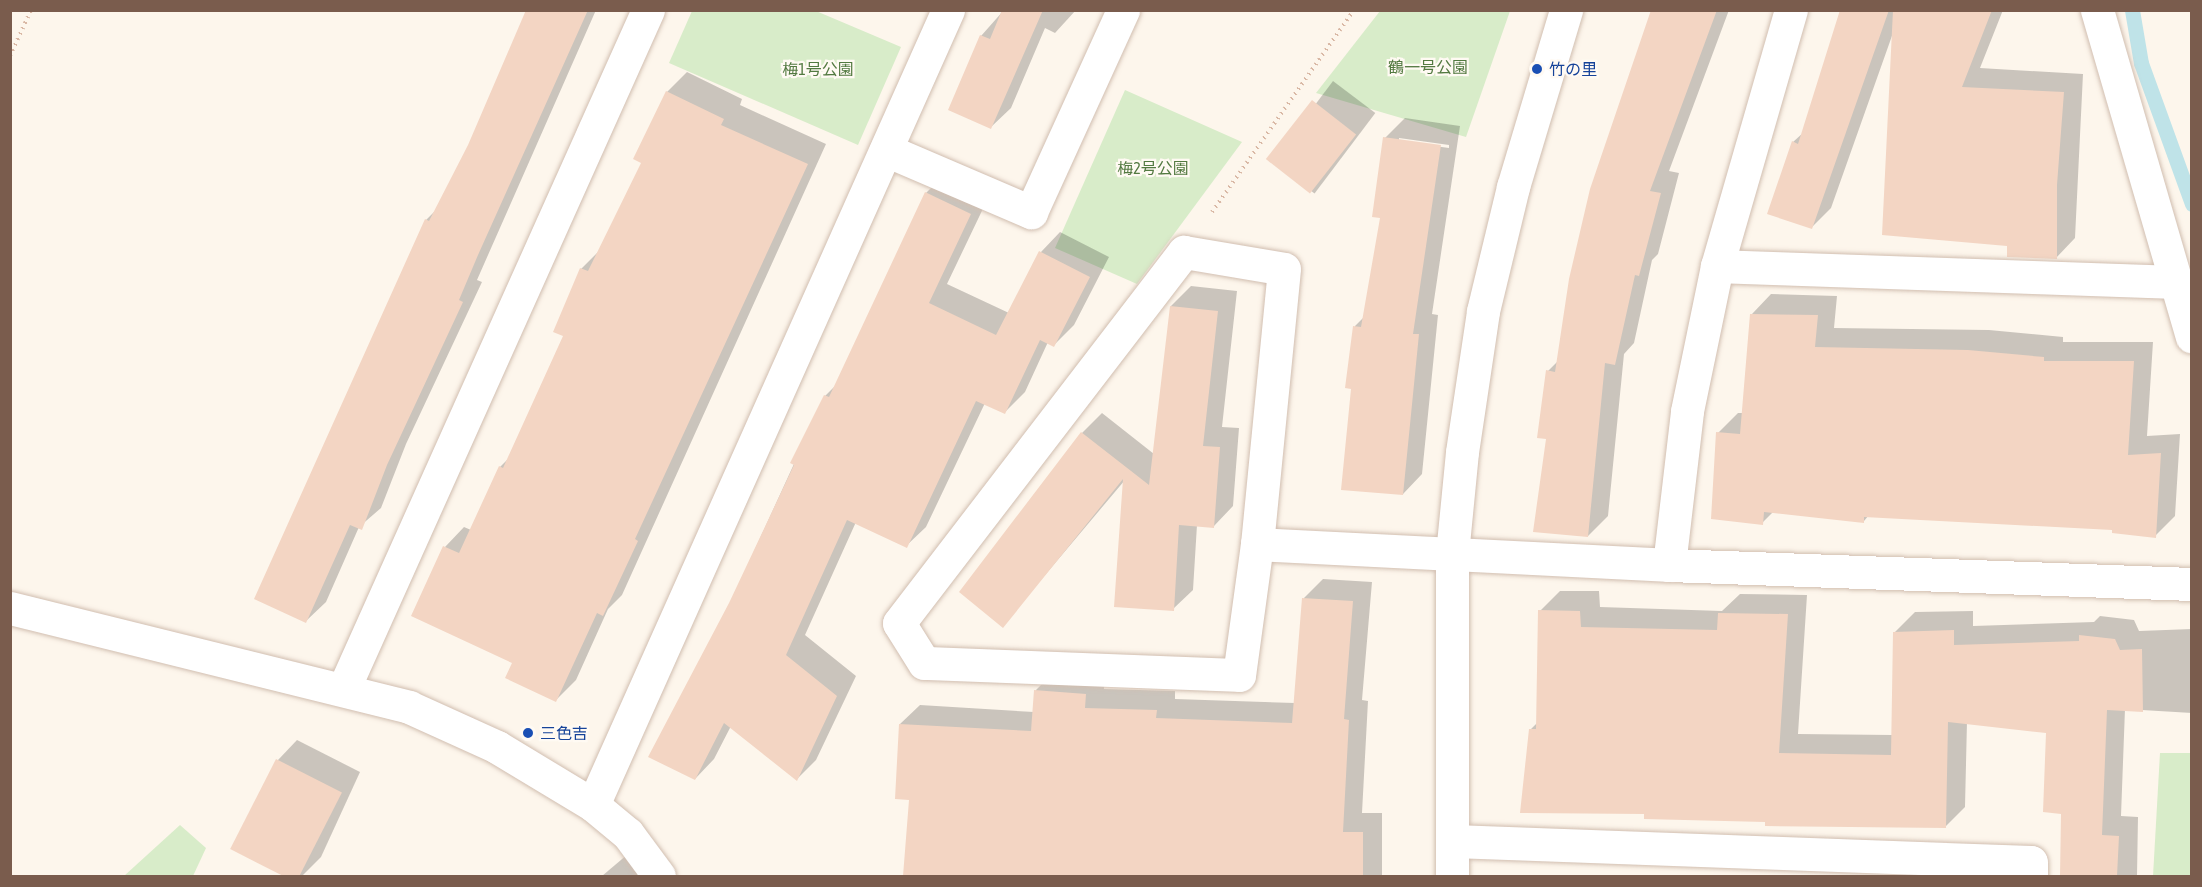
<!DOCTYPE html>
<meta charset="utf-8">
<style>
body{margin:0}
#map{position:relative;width:2202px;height:887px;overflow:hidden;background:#fdf6ec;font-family:"Asap Condensed","Noto Sans JP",sans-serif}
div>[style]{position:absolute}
.green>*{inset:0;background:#d8ecc9}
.shadow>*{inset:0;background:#0003;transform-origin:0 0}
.stream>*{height:15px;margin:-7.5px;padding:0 7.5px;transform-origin:7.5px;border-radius:7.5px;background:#bfe3e8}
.building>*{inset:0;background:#f3d5c3;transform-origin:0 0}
.path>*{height:4px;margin-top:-2px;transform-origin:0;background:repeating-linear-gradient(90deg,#d9b8a5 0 1.5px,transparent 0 6px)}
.roads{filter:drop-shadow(0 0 2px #d1beb0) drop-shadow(0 0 2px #d1beb0)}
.minor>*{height:33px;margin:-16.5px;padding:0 16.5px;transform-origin:16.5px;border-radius:16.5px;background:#fff}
.tertiary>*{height:33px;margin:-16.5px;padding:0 16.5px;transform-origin:16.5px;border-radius:16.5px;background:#fff}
.dots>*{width:16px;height:16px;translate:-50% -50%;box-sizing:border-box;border:3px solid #fffaf3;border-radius:50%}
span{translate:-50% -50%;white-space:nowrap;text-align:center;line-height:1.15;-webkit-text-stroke:4.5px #fffaf3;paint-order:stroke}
.park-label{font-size:16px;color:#537a41}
.transit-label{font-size:16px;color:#164399}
.left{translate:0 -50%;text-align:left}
.frame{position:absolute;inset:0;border:12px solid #7a5c4d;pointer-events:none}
</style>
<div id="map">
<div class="green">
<div style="clip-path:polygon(692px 11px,816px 11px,901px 47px,858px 145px,669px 63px)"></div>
<div style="clip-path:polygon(1380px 11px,1510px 11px,1466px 137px,1316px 93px)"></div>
<div style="clip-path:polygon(1125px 90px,1242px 142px,1137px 284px,1055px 248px)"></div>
<div style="clip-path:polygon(2160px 753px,2191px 753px,2191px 876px,2153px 876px)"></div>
<div style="clip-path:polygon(180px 825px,206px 848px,193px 876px,124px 876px)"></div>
</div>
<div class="shadow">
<div style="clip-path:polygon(529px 10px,596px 10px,477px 280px,482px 282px,406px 444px,381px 508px,359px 527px,326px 602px,306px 621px,426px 220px,437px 209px,469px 145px)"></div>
<div style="clip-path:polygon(1004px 10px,1076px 10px,1055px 33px,1045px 28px,1011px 108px,991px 127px,981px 36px)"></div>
<div style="clip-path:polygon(1654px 10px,1729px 10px,1669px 171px,1679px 173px,1658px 254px,1652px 260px,1634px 343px,1624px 354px,1608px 516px,1588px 536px,1548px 438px,1548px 371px,1558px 361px)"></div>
<div style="clip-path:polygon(1843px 10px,2003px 10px,1980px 68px,2083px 74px,2075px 238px,2056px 258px,1893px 33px,1831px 208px,1812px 227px,1793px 142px,1804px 132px)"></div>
<div style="clip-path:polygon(687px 72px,742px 99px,740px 105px,826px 144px,622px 595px,608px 609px,576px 680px,556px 700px,514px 662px,445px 547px,464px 527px,471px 530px,500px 467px,508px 459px,565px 335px,581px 269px,601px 249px,643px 163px,667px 92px)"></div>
<div style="left:1333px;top:81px;width:53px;height:101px;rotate:37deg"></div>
<div style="clip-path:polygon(evenodd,1405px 118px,1460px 126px,1432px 314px,1438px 315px,1422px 474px,1403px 494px,1352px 387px,1355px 326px,1365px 316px,1382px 217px,1385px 138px,1405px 118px,1399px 138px,1449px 145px,1449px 148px,1399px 141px,1399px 138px)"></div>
<div style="clip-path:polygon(946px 173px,990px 194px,947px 284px,1009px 313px,1041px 252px,1060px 232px,1109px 257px,1074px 325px,1054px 345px,1048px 342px,1025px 392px,1005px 412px,985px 403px,926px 527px,906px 546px,856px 522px,805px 635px,856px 676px,816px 760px,797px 779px,731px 726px,714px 759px,695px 779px,730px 604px,825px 396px,837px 384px,926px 193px)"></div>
<div style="clip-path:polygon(1191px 286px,1237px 291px,1222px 427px,1239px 428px,1233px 506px,1214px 526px,1197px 525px,1193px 590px,1173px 609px,1125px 480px,1002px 626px,961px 592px,1082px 433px,1102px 413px,1154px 454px,1171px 306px)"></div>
<div style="clip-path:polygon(1771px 294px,1837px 296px,1834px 328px,1989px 330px,2063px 337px,2063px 342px,2153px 342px,2147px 436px,2180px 434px,2175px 516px,2155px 536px,2114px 528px,1869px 515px,1864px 521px,1774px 511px,1762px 523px,1718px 433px,1738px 413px,1744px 413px,1752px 314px)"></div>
<div style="clip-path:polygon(1323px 579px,1372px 582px,1362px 700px,1368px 701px,1362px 813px,1382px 813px,1382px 876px,904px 876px,911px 799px,900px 724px,920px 705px,1034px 712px,1036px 690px,1055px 671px,1105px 675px,1104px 689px,1175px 691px,1175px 699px,1295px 703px,1304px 598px)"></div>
<div style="clip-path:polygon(1560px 591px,1599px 591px,1600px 607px,1722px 611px,1740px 594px,1807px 595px,1798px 734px,1893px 735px,1895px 632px,1915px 612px,1973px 611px,1973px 626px,2094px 622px,2100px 616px,2134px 620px,2139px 631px,2192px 629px,2192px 713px,2125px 709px,2121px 816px,2138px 817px,2137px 876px,2061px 876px,2062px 812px,2047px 731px,1967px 722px,1965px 807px,1945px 827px,1646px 813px,1530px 730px,1537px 723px,1540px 611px)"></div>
<div style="clip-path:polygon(297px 740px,360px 772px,321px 857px,302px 876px,239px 851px,278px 760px)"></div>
<div style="clip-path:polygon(628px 854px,645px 876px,602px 876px)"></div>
</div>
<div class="stream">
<div style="left:2132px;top:10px;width:54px;rotate:80.4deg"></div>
<div style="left:2141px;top:63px;width:150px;rotate:70.1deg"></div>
</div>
<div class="building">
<div style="clip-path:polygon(526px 10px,588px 10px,478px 255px,459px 300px,463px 302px,387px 465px,362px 530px,350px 525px,306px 623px,254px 599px,425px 219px,429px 221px,468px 145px)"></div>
<div style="clip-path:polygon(1002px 10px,1043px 10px,991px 129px,948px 110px,980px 35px,990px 39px)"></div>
<div style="clip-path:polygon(1651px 10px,1717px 10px,1650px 191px,1661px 193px,1639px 276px,1635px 275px,1615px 365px,1605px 363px,1588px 537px,1533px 532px,1546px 439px,1537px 438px,1546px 370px,1555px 372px,1569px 279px,1590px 189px)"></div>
<div style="clip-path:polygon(1840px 10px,1889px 10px,1812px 229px,1767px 214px,1792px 141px,1798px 144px)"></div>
<div style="clip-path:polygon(1893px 10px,1992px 10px,1962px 87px,2064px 92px,2057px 185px,2057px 259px,2007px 257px,2007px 246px,1882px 235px)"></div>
<div style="clip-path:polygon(666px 91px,724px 119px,721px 125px,808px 164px,635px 539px,638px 541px,603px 616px,597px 613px,556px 702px,505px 678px,512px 663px,411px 616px,443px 546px,459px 553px,499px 466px,503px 468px,563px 336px,553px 332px,580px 268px,588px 271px,641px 163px,633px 159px)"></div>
<div style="left:1312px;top:100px;width:56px;height:75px;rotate:38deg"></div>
<div style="clip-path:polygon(1383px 137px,1441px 145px,1413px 334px,1419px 334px,1403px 495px,1341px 490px,1351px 389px,1345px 388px,1353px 326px,1361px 327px,1380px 218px,1372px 217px)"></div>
<div style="clip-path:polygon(925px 192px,971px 214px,929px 303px,996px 335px,1039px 251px,1090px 277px,1054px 347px,1040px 340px,1005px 414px,976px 401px,907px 548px,847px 520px,786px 655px,837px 696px,797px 781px,724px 723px,695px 780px,648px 757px,729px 603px,794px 465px,790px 463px,824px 395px,829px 397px)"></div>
<div style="clip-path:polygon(1170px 306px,1218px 311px,1203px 446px,1220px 447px,1214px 528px,1179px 525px,1174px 611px,1114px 607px,1123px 479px,1003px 628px,959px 592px,1081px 432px,1149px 485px)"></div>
<div style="clip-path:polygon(1750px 314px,1818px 315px,1815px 347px,1968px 350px,2044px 357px,2044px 361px,2134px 361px,2128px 455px,2161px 453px,2156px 538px,2112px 533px,2112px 530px,1864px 517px,1864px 523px,1764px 512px,1763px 525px,1711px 519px,1716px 432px,1740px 434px)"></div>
<div style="clip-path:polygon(1302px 598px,1353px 601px,1344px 719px,1349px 720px,1343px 832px,1363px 832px,1363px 876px,903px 876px,909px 800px,895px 799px,899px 724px,1031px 731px,1034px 690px,1086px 694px,1085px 708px,1157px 710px,1156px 718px,1292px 723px)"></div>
<div style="clip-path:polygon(1538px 610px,1580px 611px,1581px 627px,1717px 630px,1718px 613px,1788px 614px,1779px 753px,1891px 755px,1893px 632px,1954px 630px,1954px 645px,2079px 641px,2079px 635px,2115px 639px,2120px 650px,2142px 649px,2143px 712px,2107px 710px,2102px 835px,2119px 836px,2117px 876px,2060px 876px,2061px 814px,2043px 812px,2046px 733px,1948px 722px,1946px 828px,1765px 826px,1765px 822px,1644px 819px,1644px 814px,1520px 813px,1529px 729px,1536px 729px)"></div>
<div style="left:276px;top:759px;width:74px;height:101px;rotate:27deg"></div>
</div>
<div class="path">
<div style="left:10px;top:56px;width:51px;rotate:-65.5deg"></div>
<div style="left:1212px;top:212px;width:247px;rotate:-54.9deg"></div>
</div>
<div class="roads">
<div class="minor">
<div style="left:2097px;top:10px;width:340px;rotate:73.8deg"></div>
<div style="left:886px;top:150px;width:158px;rotate:23.2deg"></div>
<div style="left:1031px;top:212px;width:222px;rotate:-65.5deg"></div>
<div style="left:1184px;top:252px;width:101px;rotate:9.6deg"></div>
<div style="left:1284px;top:269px;width:276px;rotate:95.6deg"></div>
<div style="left:1257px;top:544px;width:132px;rotate:97.8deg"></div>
<div style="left:1239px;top:675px;width:315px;rotate:-177.8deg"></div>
<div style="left:924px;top:663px;width:47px;rotate:-122deg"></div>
<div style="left:899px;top:623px;width:468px;rotate:-52.5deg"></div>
<div style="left:1717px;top:266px;width:458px;rotate:2deg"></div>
<div style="left:1257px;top:544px;width:413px;rotate:2.9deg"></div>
<div style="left:1669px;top:565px;width:523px;rotate:2.08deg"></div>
<div style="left:1669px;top:565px;width:155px;rotate:-83.3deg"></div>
<div style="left:1687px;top:411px;width:148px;rotate:-78.3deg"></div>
<div style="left:1717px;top:266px;width:266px;rotate:-73.9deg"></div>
<div style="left:344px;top:688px;width:743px;rotate:-65.85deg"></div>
<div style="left:593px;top:805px;width:871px;rotate:-65.94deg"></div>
<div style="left:1453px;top:841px;width:578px;rotate:2.08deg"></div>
<div style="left:2031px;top:862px;width:14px;rotate:90deg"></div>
</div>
<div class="tertiary">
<div style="left:10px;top:608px;width:411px;rotate:13.9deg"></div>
<div style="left:409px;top:707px;width:97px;rotate:24.4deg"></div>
<div style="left:497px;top:747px;width:112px;rotate:31.1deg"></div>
<div style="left:593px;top:805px;width:45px;rotate:39.6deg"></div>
<div style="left:628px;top:834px;width:52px;rotate:53.6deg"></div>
<div style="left:1452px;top:876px;width:322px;rotate:-90deg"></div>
<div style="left:1452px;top:554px;width:102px;rotate:-84.4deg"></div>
<div style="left:1462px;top:452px;width:143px;rotate:-81.5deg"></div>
<div style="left:1483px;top:311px;width:128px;rotate:-76.4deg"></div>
<div style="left:1513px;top:187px;width:185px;rotate:-73.3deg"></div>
</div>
</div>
<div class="dots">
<div style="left:1537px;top:69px;background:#1a4fb4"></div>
<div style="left:528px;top:733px;background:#1a4fb4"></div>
</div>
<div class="park-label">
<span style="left:1428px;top:67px">鶴一号公園</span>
<span style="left:818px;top:69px">梅1号公園</span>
<span style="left:1153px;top:168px">梅2号公園</span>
</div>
<div class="transit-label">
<span class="left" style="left:1549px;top:69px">竹の里</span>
<span class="left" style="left:540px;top:733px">三色吉</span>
</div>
<div class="frame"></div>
</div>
